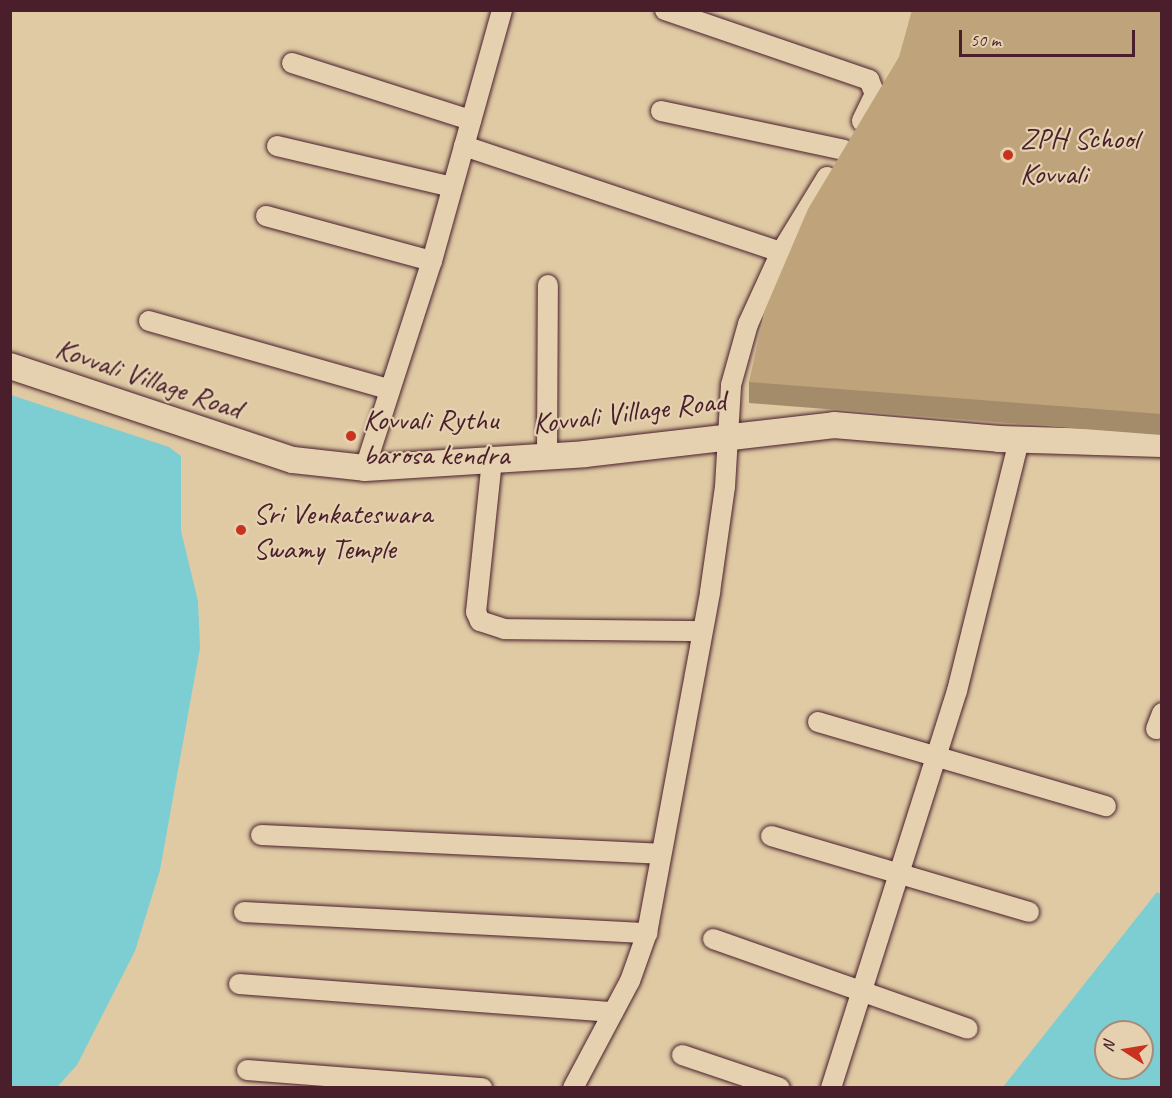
<!DOCTYPE html>
<style>
body{margin:0}
#map{position:relative;width:1172px;height:1098px;overflow:hidden;background:#dfcaa4;font-family:Caveat,sans-serif}
div>[style]{position:absolute}
.water>*{inset:0;background:#7cced3}
.roads{filter:drop-shadow(0 0 2px #4a1f2b) drop-shadow(0 0 2px #4a1f2b)}
.minor>*{height:20px;margin:-10px;padding:0 10px;transform-origin:10px;border-radius:10px;background:#e5d1b0}
.tertiary>*{height:26px;margin:-13px;padding:0 13px;transform-origin:13px;border-radius:13px;background:#e5d1b0}
.wall>*{inset:0;background:#a48c6a}
.building>*{inset:0;background:#bfa37b}
.dots>*{width:16px;height:16px;translate:-50% -50%;box-sizing:border-box;border:3px solid #e5d1b0;border-radius:50%}
span{translate:-50% -50%;white-space:nowrap;text-align:center;line-height:1.15;-webkit-text-stroke:4.5px #e5d1b0;paint-order:stroke}
.poi-label{font-size:30px;color:#4a1f2b}
.left{translate:0 -50%;text-align:left}
.street-label{font-size:30px;color:#4a1f2b}
.frame{position:absolute;inset:0;border:12px solid #4a1f2b;pointer-events:none}
.north{position:absolute;left:1094px;top:1020px;width:60px;height:60px;box-sizing:border-box;background:#e5d1b0;border:2px solid #a78a7b;border-radius:50%;rotate:282deg;font-size:16px;font-weight:700;line-height:24px;text-align:center;color:#4a1f2b}
.north::after{content:'';display:block;margin:auto;width:21px;height:27px;background:#c8321e;clip-path:polygon(50% 0,100% 100%,50% 72%,0 100%)}
.scale{position:absolute;left:959px;top:30px;width:176px;height:27px;box-sizing:border-box;border:3px solid #4a1f2b;border-top:0;padding-left:8px;font-size:18px;line-height:21px;white-space:nowrap;color:#4a1f2b;-webkit-text-stroke:4px #e5d1b0;paint-order:stroke}
</style>
<div id="map">
<div class="water">
<div style="clip-path:polygon(11px 395px,169px 447px,181px 456px,181px 531px,198px 601px,200px 648px,160px 870px,135px 951px,77px 1065px,57px 1087px,11px 1087px)"></div>
<div style="clip-path:polygon(evenodd,1157px 892px,1162px 895px,1161px 1087px,1003px 1087px,1157px 892px,1106px 1032px,1142px 1032px,1142px 1068px,1106px 1068px,1106px 1032px)"></div>
</div>
<div class="roads">
<div class="minor">
<div style="left:665px;top:10px;width:216px;rotate:18.9deg"></div>
<div style="left:869px;top:80px;width:15px;rotate:67deg"></div>
<div style="left:875px;top:94px;width:30px;rotate:116deg"></div>
<div style="left:292px;top:63px;width:188px;rotate:17.7deg"></div>
<div style="left:661px;top:111px;width:187px;rotate:12deg"></div>
<div style="left:277px;top:146px;width:180px;rotate:13.2deg"></div>
<div style="left:464px;top:146px;width:334px;rotate:18.5deg"></div>
<div style="left:266px;top:216px;width:172px;rotate:15.2deg"></div>
<div style="left:149px;top:321px;width:248px;rotate:15.9deg"></div>
<div style="left:547px;top:456px;width:171px;rotate:-89.7deg"></div>
<div style="left:492px;top:460px;width:153px;rotate:96deg"></div>
<div style="left:476px;top:612px;width:10px;rotate:66deg"></div>
<div style="left:480px;top:621px;width:25px;rotate:18deg"></div>
<div style="left:504px;top:629px;width:198px;rotate:0.6deg"></div>
<div style="left:365px;top:468px;width:218px;rotate:-72.1deg"></div>
<div style="left:432px;top:261px;width:261px;rotate:-74.4deg"></div>
<div style="left:818px;top:722px;width:300px;rotate:16.3deg"></div>
<div style="left:1156px;top:729px;width:17px;rotate:-69deg"></div>
<div style="left:261px;top:835px;width:400px;rotate:2.7deg"></div>
<div style="left:771px;top:836px;width:269px;rotate:16.4deg"></div>
<div style="left:244px;top:912px;width:404px;rotate:3deg"></div>
<div style="left:713px;top:939px;width:270px;rotate:19.4deg"></div>
<div style="left:239px;top:984px;width:375px;rotate:4.3deg"></div>
<div style="left:682px;top:1055px;width:103px;rotate:18.6deg"></div>
<div style="left:247px;top:1070px;width:236px;rotate:4.4deg"></div>
<div style="left:573px;top:1088px;width:121px;rotate:-62deg"></div>
<div style="left:630px;top:981px;width:51px;rotate:-70.5deg"></div>
<div style="left:647px;top:933px;width:347px;rotate:-79.5deg"></div>
<div style="left:710px;top:592px;width:106px;rotate:-81.9deg"></div>
<div style="left:725px;top:487px;width:102px;rotate:-86.6deg"></div>
<div style="left:731px;top:385px;width:63px;rotate:-74.4deg"></div>
<div style="left:748px;top:324px;width:79px;rotate:-65.4deg"></div>
<div style="left:781px;top:252px;width:88px;rotate:-58.5deg"></div>
<div style="left:831px;top:1088px;width:417px;rotate:-72.4deg"></div>
<div style="left:957px;top:691px;width:259px;rotate:-76.1deg"></div>
</div>
<div class="tertiary">
<div style="left:10px;top:366px;width:298px;rotate:18.4deg"></div>
<div style="left:293px;top:460px;width:72px;rotate:6.3deg"></div>
<div style="left:365px;top:468px;width:220px;rotate:-3.6deg"></div>
<div style="left:585px;top:454px;width:251px;rotate:-6.6deg"></div>
<div style="left:834px;top:425px;width:166px;rotate:4.8deg"></div>
<div style="left:999px;top:439px;width:163px;rotate:1.8deg"></div>
</div>
</div>
<div class="wall">
<div style="clip-path:polygon(1161px 10px,1161px 435px,749px 403px,749px 382px,899px 57px)"></div>
</div>
<div class="building">
<div style="clip-path:polygon(912px 10px,1161px 10px,1161px 414px,749px 382px,764px 312px,808px 209px,899px 57px)"></div>
</div>
<div class="dots">
<div style="left:1008px;top:155px;background:#c8321e"></div>
<div style="left:351px;top:436px;background:#c8321e"></div>
<div style="left:241px;top:530px;background:#c8321e"></div>
</div>
<div class="poi-label">
<span class="left" style="left:1020px;top:155px">ZPH School<br>Kovvali</span>
<span class="left" style="left:363px;top:436px">Kovvali Rythu<br>barosa kendra</span>
<span class="left" style="left:253px;top:530px">Sri Venkateswara<br>Swamy Temple</span>
</div>
<div class="street-label">
<span style="left:149px;top:378px;rotate:19deg">Kovvali Village Road</span>
<span style="left:629px;top:412px;rotate:-7deg">Kovvali Village Road</span>
</div>
<div class="frame"></div>
<div class="north">N</div>
<div class="scale">50 m</div>
</div>
